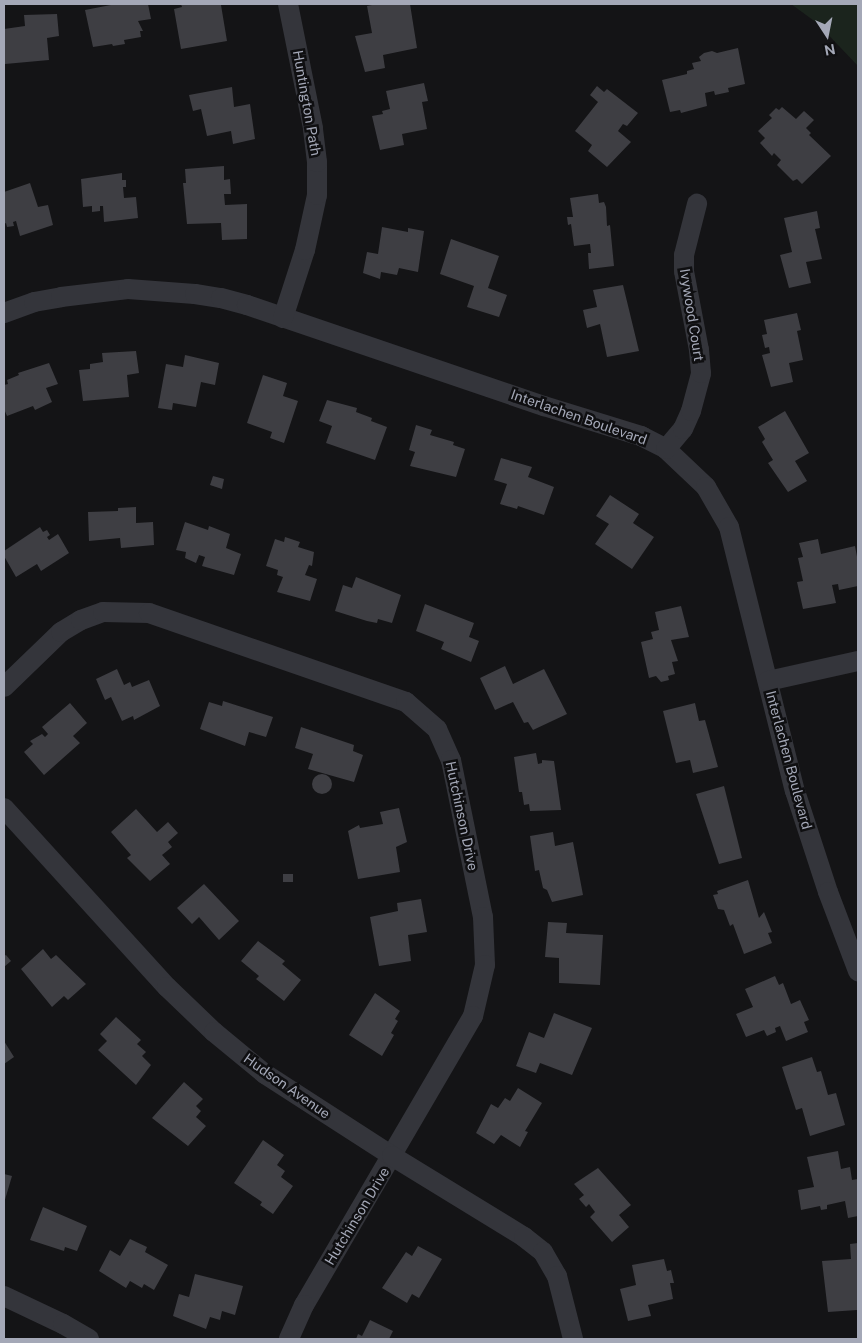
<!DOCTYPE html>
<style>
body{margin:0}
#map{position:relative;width:862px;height:1343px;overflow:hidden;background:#141416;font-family:"Public Sans",sans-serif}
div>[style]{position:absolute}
.green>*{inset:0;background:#1b241d}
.building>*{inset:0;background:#3e3e43;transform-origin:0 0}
.round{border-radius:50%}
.minor>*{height:20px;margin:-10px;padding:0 10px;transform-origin:10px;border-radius:10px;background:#34353b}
span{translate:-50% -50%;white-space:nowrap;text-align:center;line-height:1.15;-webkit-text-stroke:5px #0f0f11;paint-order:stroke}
.street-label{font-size:14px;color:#a4a8b7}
.frame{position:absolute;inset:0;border:5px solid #a4a8b7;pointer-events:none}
.north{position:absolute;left:802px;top:10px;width:50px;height:50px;-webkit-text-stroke:4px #0f0f11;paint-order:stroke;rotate:169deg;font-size:14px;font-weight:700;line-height:20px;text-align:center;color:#a4a8b7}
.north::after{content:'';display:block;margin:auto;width:18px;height:22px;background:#a4a8b7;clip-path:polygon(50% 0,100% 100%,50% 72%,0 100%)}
</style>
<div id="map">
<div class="green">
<div style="clip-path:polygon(791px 4px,858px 4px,858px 66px,817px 23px)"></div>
</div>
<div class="building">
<div style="clip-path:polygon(116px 4px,148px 4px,151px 19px,138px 21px,143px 31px,140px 31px,141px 37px,124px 40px,125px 44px,113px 46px,112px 44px,93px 47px,85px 10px)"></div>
<div style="clip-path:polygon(181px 4px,225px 4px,221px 5px,227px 41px,181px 49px,174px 9px,182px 7px)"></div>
<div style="clip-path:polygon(377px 4px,410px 4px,417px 48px,383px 55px,385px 68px,365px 72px,355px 36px,372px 33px,367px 6px)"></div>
<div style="clip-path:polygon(57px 14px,59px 36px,47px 38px,49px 60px,5px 64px,4px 29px,25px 26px,24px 15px)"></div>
<div style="clip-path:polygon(738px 48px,745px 84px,728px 88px,729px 92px,715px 95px,714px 91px,705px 93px,707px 106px,681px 113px,680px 110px,670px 112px,662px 80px,687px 74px,687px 71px,694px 69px,692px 63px,701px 61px,699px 57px,704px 53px,712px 51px,717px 53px)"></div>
<div style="clip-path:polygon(424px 83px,428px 101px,422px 102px,427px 129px,402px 134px,404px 145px,380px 150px,372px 116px,383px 114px,382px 111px,390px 109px,386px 91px)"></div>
<div style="clip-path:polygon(597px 86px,604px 92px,607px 89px,638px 113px,627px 126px,623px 124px,618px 131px,631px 142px,607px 167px,588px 151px,592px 145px,575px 131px,598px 102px,590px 95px)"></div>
<div style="clip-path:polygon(232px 87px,234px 107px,250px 104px,255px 139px,233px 144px,231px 131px,207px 136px,201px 109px,193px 111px,189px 95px)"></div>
<div style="clip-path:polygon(782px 107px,796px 119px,804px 111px,814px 120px,806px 128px,811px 133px,809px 135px,831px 156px,802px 184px,797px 179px,793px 181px,777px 165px,781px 160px,774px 153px,772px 156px,760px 143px,765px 138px,758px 131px,772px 118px,769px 115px,776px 108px,779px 110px)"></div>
<div style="clip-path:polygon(224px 166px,224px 180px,230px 179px,231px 194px,224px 194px,225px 205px,247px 204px,247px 239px,222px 240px,221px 223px,187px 224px,183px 183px,186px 183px,185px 169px)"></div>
<div style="clip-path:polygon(122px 173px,122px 180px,126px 180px,126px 187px,123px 187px,124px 198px,136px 197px,138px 218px,104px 222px,103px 206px,100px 206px,100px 211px,92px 212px,92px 206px,83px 207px,81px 179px)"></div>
<div style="clip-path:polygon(30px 183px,38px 207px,48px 205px,53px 225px,20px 236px,16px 221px,13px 222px,14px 226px,7px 227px,6px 223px,4px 224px,4px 192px)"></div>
<div style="clip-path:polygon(598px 194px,599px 203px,604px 202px,606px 207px,607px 226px,610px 225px,614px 266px,589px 269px,588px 253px,591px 253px,590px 244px,574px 246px,571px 224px,568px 225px,567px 217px,573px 217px,570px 198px)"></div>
<div style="clip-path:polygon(817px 211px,820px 228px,815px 229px,822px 259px,806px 262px,811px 283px,789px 288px,780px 255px,792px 252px,784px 218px)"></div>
<div style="clip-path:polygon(382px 227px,408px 232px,408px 228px,424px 231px,418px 272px,399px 268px,397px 275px,381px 272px,380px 279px,363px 273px,367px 252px,378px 254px)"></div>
<div style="clip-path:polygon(451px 239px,499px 256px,488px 288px,507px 295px,499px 317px,467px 307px,474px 286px,440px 274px)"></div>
<div style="clip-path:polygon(623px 285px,639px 351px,607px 357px,600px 324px,587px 328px,583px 310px,597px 307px,593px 290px)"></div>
<div style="clip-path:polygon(797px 313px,801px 330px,797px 331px,803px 360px,789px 363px,793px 382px,771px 387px,762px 355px,770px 353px,769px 347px,765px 348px,762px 335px,767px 334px,764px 320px)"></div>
<div style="clip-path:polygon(136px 351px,139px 373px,127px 375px,129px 397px,83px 401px,79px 370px,90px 369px,90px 364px,103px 362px,102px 353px)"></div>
<div style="clip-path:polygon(185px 355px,219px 363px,215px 385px,201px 382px,196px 407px,173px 403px,172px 410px,158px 408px,166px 364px,183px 367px)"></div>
<div style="clip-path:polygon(49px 363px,58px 384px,46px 388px,52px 402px,35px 410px,33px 406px,7px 416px,4px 409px,4px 385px,8px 384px,7px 380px,19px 375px,18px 373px)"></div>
<div style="clip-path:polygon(263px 375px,287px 383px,283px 396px,298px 401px,284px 443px,270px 438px,272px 432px,247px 423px)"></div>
<div style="clip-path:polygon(327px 400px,357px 408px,356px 412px,372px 418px,371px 421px,387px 427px,375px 460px,326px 443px,332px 426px,319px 421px)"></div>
<div style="clip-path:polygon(785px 411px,809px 453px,795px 461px,807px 481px,788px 492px,768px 463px,773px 460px,762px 442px,765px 439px,758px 427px)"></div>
<div style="clip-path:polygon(416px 425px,432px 430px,430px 435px,454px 442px,453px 445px,465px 449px,456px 477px,410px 466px,415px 452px,409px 450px)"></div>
<div style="clip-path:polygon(501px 458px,532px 467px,528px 477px,554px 487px,544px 515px,518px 506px,517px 509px,500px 504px,507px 484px,494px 480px)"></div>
<div style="clip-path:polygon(213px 476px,224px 479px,222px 489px,210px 485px)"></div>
<div style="clip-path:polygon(610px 495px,639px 514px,633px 523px,654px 537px,632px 569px,595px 544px,609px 524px,596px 516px)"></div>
<div style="clip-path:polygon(136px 507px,136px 523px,153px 522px,154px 545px,121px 548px,120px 538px,89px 541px,88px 512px,118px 511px,118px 508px)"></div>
<div style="clip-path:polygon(185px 522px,208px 530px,209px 526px,230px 534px,226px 548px,241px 554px,234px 575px,202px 566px,205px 557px,199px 555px,196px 563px,185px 558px,186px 552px,176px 550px)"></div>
<div style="clip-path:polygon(40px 527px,43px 532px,47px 530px,50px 535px,47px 537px,49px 540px,58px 534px,69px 553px,41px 571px,37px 564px,16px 577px,4px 556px,4px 551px)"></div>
<div style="clip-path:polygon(285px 537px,300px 542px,298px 547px,314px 552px,312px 566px,309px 565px,305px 575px,317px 579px,310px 601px,277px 592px,283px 577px,277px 575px,278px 570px,266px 566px,275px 539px,284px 542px)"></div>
<div style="clip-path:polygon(818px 539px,821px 554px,855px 546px,858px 562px,858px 586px,839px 590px,838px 584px,832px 585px,836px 603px,803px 609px,797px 582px,803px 581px,798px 558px,803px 557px,799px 543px)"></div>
<div style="clip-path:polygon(356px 577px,401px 595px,392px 623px,378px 619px,377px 623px,367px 621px,335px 611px,343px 585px,352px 588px)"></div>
<div style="clip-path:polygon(425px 604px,474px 623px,469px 637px,479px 641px,471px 662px,441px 649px,444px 642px,416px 631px)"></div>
<div style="clip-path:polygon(681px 606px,689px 637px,671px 640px,678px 661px,672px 662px,675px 674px,668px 676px,669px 680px,661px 682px,656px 676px,649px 678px,641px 642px,653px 639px,651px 632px,659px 630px,655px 612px)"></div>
<div style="clip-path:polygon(505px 666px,513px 684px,544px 669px,567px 714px,533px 730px,528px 722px,524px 723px,513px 702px,495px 710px,480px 678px)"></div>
<div style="clip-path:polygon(117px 669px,124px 685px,130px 682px,132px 687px,149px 680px,160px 706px,134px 720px,133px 716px,122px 721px,111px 697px,105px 700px,96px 679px)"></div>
<div style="clip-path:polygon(223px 701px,273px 717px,266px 737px,249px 732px,245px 746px,200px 729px,209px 702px,222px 706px)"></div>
<div style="clip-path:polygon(70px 703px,87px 723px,73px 736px,80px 743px,44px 775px,24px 752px,33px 744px,30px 741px,42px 734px,45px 737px,48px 734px,42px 727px)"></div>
<div style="clip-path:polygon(695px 703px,699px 721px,705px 720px,718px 767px,693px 773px,690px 760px,676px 763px,663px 711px)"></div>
<div style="clip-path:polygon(301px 727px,354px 745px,353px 751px,363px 755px,354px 782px,308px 769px,313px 754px,295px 748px)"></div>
<div style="clip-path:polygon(536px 753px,538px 764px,542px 763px,542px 760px,554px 761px,561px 810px,530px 811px,529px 804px,524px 805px,522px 792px,519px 792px,514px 757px)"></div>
<div class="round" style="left:312px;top:774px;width:20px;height:20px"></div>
<div style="clip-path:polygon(724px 786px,742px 858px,719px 864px,696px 794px)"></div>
<div style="clip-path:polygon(399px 808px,407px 842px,396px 847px,400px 872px,358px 879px,348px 831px,359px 825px,360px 828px,383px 824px,380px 812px)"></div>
<div style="clip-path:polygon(136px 809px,157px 832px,168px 822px,178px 833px,168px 842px,172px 847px,162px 855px,170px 864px,150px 881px,127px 858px,131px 855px,111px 832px)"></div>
<div style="clip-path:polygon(553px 832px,555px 846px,573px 842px,583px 895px,552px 902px,547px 890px,543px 888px,539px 870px,535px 871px,530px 836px)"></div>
<div style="left:283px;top:874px;width:10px;height:8px"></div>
<div style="clip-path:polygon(748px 880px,759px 918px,764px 912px,772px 932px,768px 933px,772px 943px,744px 954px,733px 924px,730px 926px,724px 910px,718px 909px,713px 895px,718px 894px,717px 891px)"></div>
<div style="clip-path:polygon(204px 884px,239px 921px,219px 940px,199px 917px,192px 924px,177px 908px)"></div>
<div style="clip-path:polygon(421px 899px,427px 932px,408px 935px,411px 961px,379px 966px,370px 917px,398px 911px,397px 903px)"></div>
<div style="clip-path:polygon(548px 922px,567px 923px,566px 933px,603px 935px,600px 985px,559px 983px,559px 958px,545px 957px)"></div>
<div style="clip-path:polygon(258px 941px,285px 961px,282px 964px,301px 980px,284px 1001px,256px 979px,259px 976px,241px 961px)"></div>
<div style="clip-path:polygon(43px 949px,51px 959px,56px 955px,86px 984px,68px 1000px,64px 996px,52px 1007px,21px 969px)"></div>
<div style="clip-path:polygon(6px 955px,11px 961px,4px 967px,4px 956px)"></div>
<div style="clip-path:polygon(775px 976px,779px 985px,783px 983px,791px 1004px,800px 1000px,809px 1020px,804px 1022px,808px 1032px,786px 1041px,780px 1026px,775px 1028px,776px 1032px,767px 1036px,764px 1030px,746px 1037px,736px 1014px,753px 1007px,745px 989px)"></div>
<div style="clip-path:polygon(375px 993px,400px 1011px,395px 1019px,398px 1021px,391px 1033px,394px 1035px,382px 1056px,349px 1035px)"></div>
<div style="clip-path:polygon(554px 1013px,592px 1028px,572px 1075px,540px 1063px,536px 1073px,516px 1066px,529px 1032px,544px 1038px)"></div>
<div style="clip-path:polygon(116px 1017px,141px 1040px,137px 1044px,146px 1052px,142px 1056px,151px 1065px,136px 1085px,98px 1050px,107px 1041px,100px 1034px)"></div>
<div style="clip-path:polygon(4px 1041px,14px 1057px,4px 1064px)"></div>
<div style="clip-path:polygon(812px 1057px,817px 1072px,821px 1071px,828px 1095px,836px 1093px,845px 1125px,810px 1136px,802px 1108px,796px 1110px,782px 1067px)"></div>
<div style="clip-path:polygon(184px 1082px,203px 1099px,196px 1106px,201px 1111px,196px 1117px,206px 1126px,188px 1146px,152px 1118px)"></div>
<div style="clip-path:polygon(518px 1088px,542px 1103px,525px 1131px,528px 1132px,520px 1147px,501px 1135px,494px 1144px,476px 1133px,491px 1104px,498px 1108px,505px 1098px,510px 1101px)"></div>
<div style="clip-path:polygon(263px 1140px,284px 1155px,277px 1165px,285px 1171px,281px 1177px,293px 1186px,273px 1214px,260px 1205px,262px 1202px,234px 1183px)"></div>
<div style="clip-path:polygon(838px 1151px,841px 1169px,850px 1167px,852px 1180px,858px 1179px,858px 1216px,848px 1218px,845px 1201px,827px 1205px,827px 1209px,821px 1210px,820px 1206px,801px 1210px,798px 1190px,814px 1187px,807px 1157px)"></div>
<div style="clip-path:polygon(598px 1168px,631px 1205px,619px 1215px,629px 1227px,612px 1242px,590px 1217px,595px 1212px,589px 1204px,586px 1207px,579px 1199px,584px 1195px,574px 1184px)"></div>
<div style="clip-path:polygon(4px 1174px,12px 1176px,4px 1203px)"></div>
<div style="clip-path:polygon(43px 1207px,87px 1226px,77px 1251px,65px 1247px,64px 1251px,30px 1240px)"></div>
<div style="clip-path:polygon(130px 1239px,147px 1247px,145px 1252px,168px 1265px,154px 1290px,144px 1284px,142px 1288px,130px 1281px,126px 1288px,99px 1271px,110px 1250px,120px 1256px)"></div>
<div style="clip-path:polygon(858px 1243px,857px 1310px,828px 1312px,822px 1261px,851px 1259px,850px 1244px)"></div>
<div style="clip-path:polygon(418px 1246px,442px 1259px,419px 1298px,412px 1294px,407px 1303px,382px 1288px,406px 1252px,412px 1256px)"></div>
<div style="clip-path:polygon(664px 1259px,667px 1271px,671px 1270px,674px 1283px,670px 1283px,673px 1299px,648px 1305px,651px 1316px,628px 1321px,620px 1289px,636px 1285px,632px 1265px)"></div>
<div style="clip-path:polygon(195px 1274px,243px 1286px,235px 1315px,222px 1311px,220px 1320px,210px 1317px,206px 1329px,173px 1316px,179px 1294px,189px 1297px)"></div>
<div style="clip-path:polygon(370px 1320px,393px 1331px,389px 1339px,356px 1339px,358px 1334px,362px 1336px)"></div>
</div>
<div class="minor">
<div style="left:4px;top:313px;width:32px;rotate:-20deg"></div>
<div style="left:34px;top:302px;width:27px;rotate:-10deg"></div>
<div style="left:61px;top:297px;width:67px;rotate:-6.8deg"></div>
<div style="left:128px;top:289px;width:67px;rotate:4.3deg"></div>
<div style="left:195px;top:294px;width:26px;rotate:9deg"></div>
<div style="left:221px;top:298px;width:27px;rotate:15deg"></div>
<div style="left:247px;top:305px;width:314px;rotate:18.8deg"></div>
<div style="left:544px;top:406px;width:102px;rotate:17.2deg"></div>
<div style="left:641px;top:436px;width:28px;rotate:27deg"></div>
<div style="left:666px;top:449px;width:55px;rotate:43.5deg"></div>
<div style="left:706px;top:487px;width:46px;rotate:60.1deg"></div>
<div style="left:729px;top:527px;width:272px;rotate:76deg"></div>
<div style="left:795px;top:791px;width:106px;rotate:71.9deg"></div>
<div style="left:828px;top:892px;width:85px;rotate:69.2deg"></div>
<div style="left:283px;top:318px;width:71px;rotate:-72.1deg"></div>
<div style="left:305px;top:250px;width:56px;rotate:-77.7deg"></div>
<div style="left:317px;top:195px;width:33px;rotate:-90deg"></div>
<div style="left:317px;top:162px;width:34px;rotate:-97deg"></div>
<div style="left:313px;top:128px;width:126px;rotate:-101.4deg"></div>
<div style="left:666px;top:449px;width:26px;rotate:-50deg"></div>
<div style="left:683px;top:429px;width:20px;rotate:-66deg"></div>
<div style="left:691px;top:411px;width:39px;rotate:-75deg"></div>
<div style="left:701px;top:373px;width:23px;rotate:-95deg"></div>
<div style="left:699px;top:350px;width:80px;rotate:-100.8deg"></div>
<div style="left:684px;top:271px;width:16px;rotate:-90deg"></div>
<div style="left:684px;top:255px;width:53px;rotate:-75.7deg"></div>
<div style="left:768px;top:681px;width:92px;rotate:-12.5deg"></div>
<div style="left:4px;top:687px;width:79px;rotate:-44deg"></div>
<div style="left:61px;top:632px;width:23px;rotate:-31deg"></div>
<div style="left:81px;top:620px;width:23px;rotate:-20deg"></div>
<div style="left:103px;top:612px;width:46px;rotate:1.2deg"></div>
<div style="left:149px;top:613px;width:272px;rotate:19.1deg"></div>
<div style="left:406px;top:702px;width:41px;rotate:41.1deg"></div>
<div style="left:437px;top:729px;width:34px;rotate:66deg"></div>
<div style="left:451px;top:760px;width:160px;rotate:78.5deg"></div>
<div style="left:483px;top:917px;width:48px;rotate:87.6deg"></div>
<div style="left:485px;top:965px;width:52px;rotate:103.2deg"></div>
<div style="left:473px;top:1016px;width:335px;rotate:120.3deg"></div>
<div style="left:304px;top:1305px;width:37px;rotate:114deg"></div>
<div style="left:4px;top:808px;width:242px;rotate:47.7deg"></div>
<div style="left:167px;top:987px;width:65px;rotate:43.8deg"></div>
<div style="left:214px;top:1032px;width:66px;rotate:39.5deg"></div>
<div style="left:265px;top:1074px;width:151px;rotate:32.8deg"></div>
<div style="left:392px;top:1156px;width:155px;rotate:31.5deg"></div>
<div style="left:524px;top:1237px;width:24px;rotate:38deg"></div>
<div style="left:543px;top:1252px;width:28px;rotate:60deg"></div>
<div style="left:557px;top:1276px;width:65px;rotate:75.7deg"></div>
<div style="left:4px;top:1296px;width:65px;rotate:25.4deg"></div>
<div style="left:63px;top:1324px;width:30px;rotate:30deg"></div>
</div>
<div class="street-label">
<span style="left:307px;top:103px;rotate:80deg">Huntington Path</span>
<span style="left:692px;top:315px;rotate:81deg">Ivywood Court</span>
<span style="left:579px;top:417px;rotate:19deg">Interlachen Boulevard</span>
<span style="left:789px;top:760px;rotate:75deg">Interlachen Boulevard</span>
<span style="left:462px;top:816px;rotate:78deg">Hutchinson Drive</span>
<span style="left:287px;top:1086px;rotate:35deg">Hudson Avenue</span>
<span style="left:357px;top:1216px;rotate:-59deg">Hutchinson Drive</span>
</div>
<div class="frame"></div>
<div class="north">N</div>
</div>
